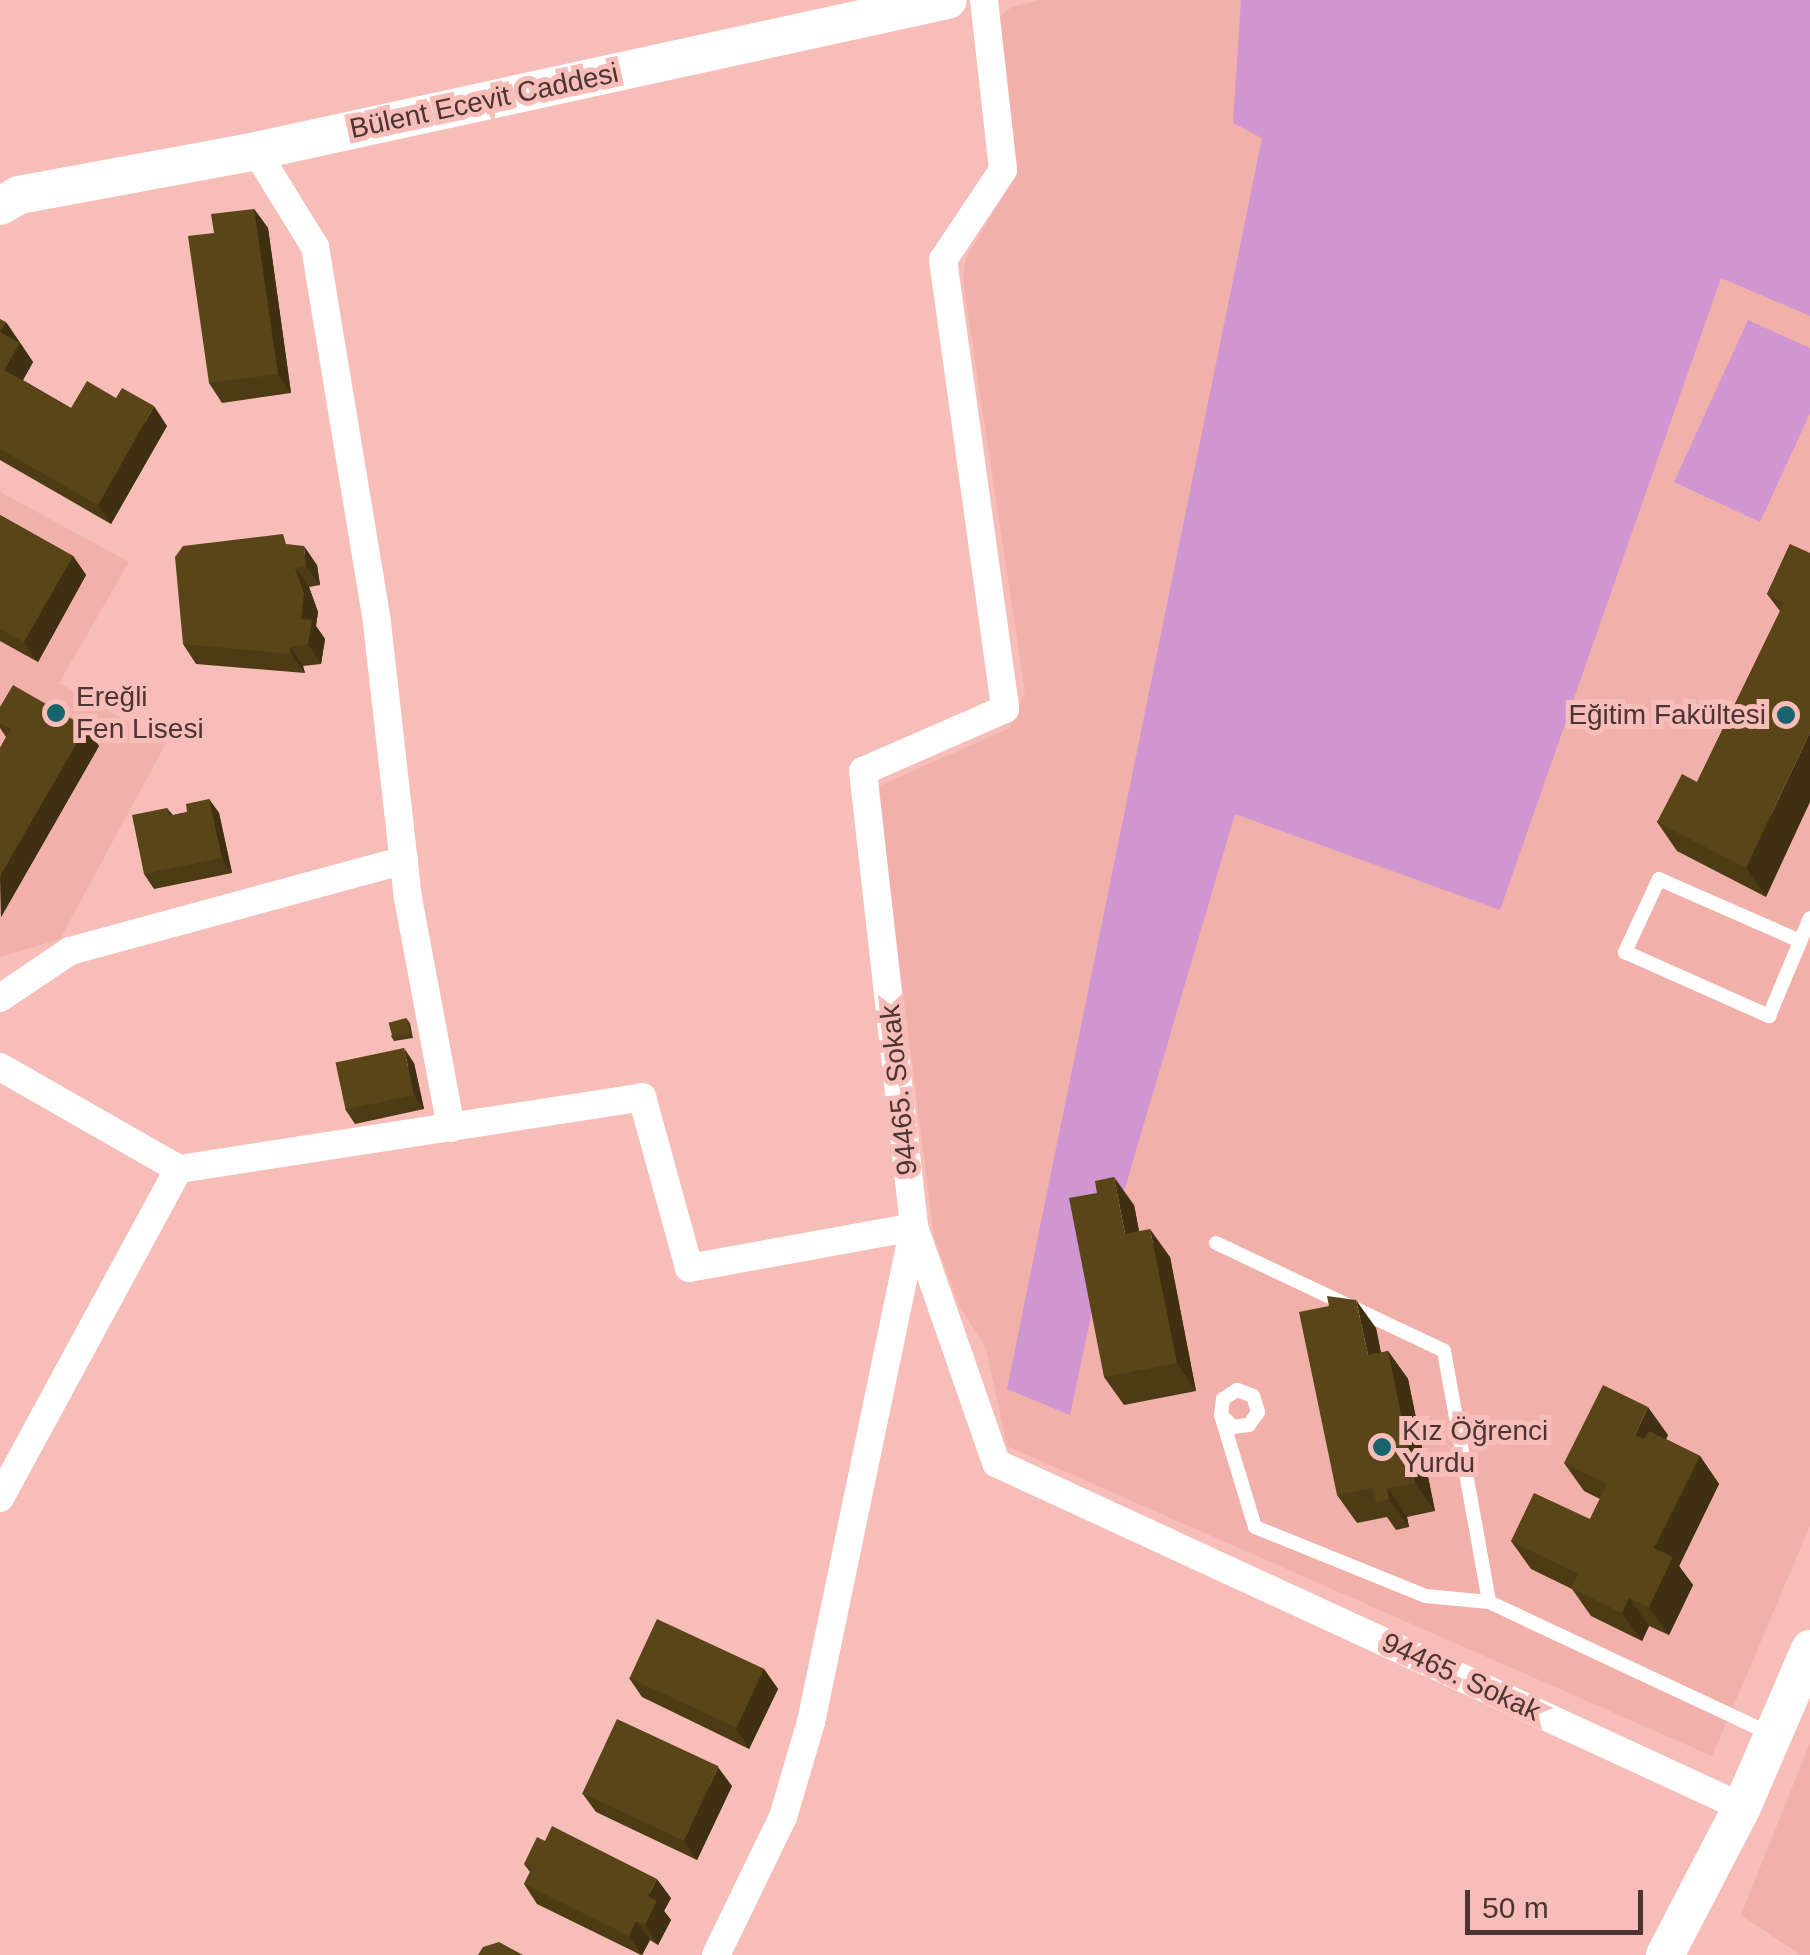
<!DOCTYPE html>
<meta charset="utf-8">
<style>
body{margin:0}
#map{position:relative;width:1810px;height:1955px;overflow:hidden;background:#f7bdb8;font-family:Arial,sans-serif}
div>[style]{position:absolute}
.built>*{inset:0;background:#f1b0aa}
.green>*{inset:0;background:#cf96d2}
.lane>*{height:14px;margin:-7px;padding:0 7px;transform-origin:7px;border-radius:7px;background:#fff}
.street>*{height:28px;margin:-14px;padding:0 14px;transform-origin:14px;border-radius:14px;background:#fff}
.secondary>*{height:38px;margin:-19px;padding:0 19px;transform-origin:19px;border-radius:19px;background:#fff}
.wall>*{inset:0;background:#4d3b15}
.shaded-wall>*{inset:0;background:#3e3011}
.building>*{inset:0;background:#594518;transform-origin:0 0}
.dots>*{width:28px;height:28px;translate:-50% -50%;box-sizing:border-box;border:5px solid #f7bdb8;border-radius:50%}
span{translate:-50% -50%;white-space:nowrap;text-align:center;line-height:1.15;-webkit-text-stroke:10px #f7bdb8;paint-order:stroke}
.street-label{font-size:28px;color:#4b3432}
.poi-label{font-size:28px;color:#4b3432}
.left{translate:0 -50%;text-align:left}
.right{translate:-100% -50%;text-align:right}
.scale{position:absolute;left:1465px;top:1890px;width:178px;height:45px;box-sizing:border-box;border:5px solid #4b3432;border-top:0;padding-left:12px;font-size:30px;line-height:35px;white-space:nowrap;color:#4b3432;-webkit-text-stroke:8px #f7bdb8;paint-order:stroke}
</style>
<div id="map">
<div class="built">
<div style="clip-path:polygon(1040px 0,1810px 0,1810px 1526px,1712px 1756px,1007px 1446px,986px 1348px,960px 1307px,934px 1237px,877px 787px,1010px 728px,1025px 692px,963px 281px,966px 258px,1015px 176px,999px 17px,1012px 7px)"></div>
<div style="clip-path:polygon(0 492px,129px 562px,59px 683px,166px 743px,60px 939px,0 957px)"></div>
<div style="clip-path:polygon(1810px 1743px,1810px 1955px,1801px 1955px,1741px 1915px)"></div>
</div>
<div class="green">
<div style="clip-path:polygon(1241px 0,1810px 0,1810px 316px,1721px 278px,1500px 910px,1235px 814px,1125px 1188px,1078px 1216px,1092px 1311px,1070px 1415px,1007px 1389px,1262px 138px,1233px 123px)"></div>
<div style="clip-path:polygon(1748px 320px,1810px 348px,1810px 413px,1760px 522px,1674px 482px)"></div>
</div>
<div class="lane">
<div style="left:1800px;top:941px;width:154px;rotate:-156.3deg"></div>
<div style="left:1659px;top:879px;width:81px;rotate:115deg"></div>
<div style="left:1625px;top:952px;width:158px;rotate:24deg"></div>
<div style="left:1769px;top:1016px;width:106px;rotate:-67.3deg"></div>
<div style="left:1216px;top:1243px;width:252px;rotate:25.3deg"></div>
<div style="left:1444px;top:1351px;width:255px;rotate:79.8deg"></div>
<div style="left:1489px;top:1602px;width:314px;rotate:25.1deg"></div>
<div style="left:1221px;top:1415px;width:17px;rotate:45deg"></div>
<div style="left:1233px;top:1427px;width:16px;rotate:-7deg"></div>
<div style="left:1249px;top:1425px;width:16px;rotate:-55deg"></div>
<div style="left:1258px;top:1412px;width:17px;rotate:-107deg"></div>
<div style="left:1253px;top:1396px;width:17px;rotate:-159deg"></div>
<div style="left:1237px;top:1390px;width:17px;rotate:147deg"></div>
<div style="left:1223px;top:1399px;width:16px;rotate:97deg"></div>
<div style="left:1221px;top:1415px;width:117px;rotate:73.1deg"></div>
<div style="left:1255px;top:1527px;width:184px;rotate:22deg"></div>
<div style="left:1426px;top:1596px;width:63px;rotate:5.4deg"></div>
</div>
<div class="street">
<div style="left:984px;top:0;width:171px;rotate:83.6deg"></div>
<div style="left:1003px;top:170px;width:108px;rotate:123.7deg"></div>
<div style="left:943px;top:260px;width:453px;rotate:82.1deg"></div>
<div style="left:1005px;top:709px;width:155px;rotate:156.4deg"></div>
<div style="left:863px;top:771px;width:459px;rotate:83.6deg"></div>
<div style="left:914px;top:1227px;width:250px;rotate:70.8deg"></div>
<div style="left:996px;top:1463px;width:821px;rotate:24.76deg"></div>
<div style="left:256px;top:151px;width:113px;rotate:58.4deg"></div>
<div style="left:315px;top:247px;width:381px;rotate:80.6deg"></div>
<div style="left:377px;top:623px;width:277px;rotate:83.6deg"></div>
<div style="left:408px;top:898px;width:234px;rotate:79.4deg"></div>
<div style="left:0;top:998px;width:84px;rotate:-33.9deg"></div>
<div style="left:70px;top:951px;width:346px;rotate:-15.2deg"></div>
<div style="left:0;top:1067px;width:206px;rotate:29.7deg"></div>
<div style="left:179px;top:1169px;width:469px;rotate:-8.8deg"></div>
<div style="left:642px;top:1097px;width:177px;rotate:74.6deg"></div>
<div style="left:689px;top:1268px;width:229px;rotate:-10.3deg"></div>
<div style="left:914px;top:1227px;width:506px;rotate:101.75deg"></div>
<div style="left:811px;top:1722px;width:99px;rotate:106.4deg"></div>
<div style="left:783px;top:1817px;width:153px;rotate:115.9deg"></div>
<div style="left:0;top:1498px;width:375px;rotate:-61.5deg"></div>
</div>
<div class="secondary">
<div style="left:0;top:206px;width:22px;rotate:-30deg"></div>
<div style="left:19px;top:195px;width:241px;rotate:-10.5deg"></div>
<div style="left:256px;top:151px;width:708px;rotate:-12.31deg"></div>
<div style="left:1665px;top:1955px;width:167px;rotate:-62.5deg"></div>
<div style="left:1742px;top:1807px;width:172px;rotate:-66.7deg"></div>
</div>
<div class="wall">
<div style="clip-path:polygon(254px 209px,268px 228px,291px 393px,222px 403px,209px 383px,214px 233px)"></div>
<div style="clip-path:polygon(0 319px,19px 341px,33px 362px,23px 380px,71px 408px,167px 426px,111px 524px,0 460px)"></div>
<div style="clip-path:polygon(0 515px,73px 556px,86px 575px,38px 662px,0 641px)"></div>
<div style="clip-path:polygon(1790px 544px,1766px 897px,1677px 851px,1657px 822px,1697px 782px,1780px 611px,1767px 594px)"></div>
<div style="clip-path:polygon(291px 545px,317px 565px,320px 585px,309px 587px,318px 612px,316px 626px,325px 639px,321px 664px,303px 666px,305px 673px,196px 664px,183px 644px)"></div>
<div style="clip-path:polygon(0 707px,99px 746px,1px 917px,0 748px,6px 737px,0 728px)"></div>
<div style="clip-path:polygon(209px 799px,219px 813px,232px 873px,154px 889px,144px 874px,167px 808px,173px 815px,187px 812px)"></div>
<div style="clip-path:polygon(406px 1018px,410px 1023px,413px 1038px,394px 1041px,391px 1036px)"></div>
<div style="clip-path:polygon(414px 1063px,424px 1109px,355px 1124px,345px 1109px)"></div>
<div style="clip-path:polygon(1134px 1205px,1139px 1231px,1170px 1257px,1196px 1391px,1124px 1405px,1104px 1377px)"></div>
<div style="clip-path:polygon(1376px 1328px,1381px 1353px,1388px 1351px,1408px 1379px,1435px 1511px,1407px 1517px,1409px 1527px,1396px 1530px,1387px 1517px,1357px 1523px,1337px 1495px)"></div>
<div style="clip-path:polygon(1668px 1435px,1666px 1439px,1700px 1456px,1719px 1484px,1679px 1566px,1693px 1585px,1669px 1635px,1649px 1626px,1642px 1641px,1591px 1616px,1572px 1589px,1531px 1569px,1511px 1541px,1590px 1519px,1600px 1499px,1584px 1491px,1564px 1463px)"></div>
<div style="clip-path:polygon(764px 1669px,778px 1689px,749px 1749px,642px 1697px,629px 1678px)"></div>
<div style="clip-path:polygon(732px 1786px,697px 1860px,596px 1812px,582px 1793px)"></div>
<div style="clip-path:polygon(524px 1864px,671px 1898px,664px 1911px,671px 1920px,658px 1945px,650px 1940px,642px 1955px,641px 1955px,537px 1904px,524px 1884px,530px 1872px)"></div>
</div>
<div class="shaded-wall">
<div style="clip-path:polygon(254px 209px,268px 228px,291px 393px,278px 374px)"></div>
<div style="clip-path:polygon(6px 322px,19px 341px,14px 351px,0 332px)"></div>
<div style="clip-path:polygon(20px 343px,33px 362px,18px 389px,4px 370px)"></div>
<div style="clip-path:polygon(154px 406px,167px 426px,111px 524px,98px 505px)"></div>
<div style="clip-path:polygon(304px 546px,317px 565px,320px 585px,306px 566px)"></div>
<div style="clip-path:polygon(73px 556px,86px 575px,38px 662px,24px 642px)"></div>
<div style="clip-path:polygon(295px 568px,309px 587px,318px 612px,316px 626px,325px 639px,321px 664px,308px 644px,301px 619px)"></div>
<div style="clip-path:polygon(290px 647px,303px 666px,305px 673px,291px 654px)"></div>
<div style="clip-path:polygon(86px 727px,99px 746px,1px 917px,0 876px)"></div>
<div style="clip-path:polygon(1810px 732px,1810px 802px,1766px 897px,1746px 868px)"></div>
<div style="clip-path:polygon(209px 799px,219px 813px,232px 873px,222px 858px)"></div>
<div style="clip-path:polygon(404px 1048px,414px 1063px,424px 1109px,414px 1095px)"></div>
<div style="clip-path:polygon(1114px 1177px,1134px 1205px,1145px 1262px,1125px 1234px)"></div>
<div style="clip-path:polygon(1150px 1229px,1170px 1257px,1196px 1391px,1177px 1363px)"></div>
<div style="clip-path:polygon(1356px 1300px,1376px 1328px,1387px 1384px,1368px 1355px)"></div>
<div style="clip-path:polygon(1388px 1351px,1408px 1379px,1435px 1511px,1415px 1483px)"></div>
<div style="clip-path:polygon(1648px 1407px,1668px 1435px,1655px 1463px,1635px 1435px)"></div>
<div style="clip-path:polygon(1700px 1456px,1719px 1484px,1679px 1566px,1693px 1585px,1669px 1635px,1649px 1607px,1654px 1548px)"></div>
<div style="clip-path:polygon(1387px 1488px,1407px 1517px,1409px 1527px,1389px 1499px)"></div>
<div style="clip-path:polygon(1629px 1598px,1649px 1626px,1642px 1641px,1622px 1613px)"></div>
<div style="clip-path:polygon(764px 1669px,778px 1689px,749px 1749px,736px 1729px)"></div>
<div style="clip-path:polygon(718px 1767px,732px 1786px,697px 1860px,684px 1841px)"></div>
<div style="clip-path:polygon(657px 1879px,671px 1898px,664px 1911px,671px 1920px,658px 1945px,645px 1925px,648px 1896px)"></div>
<div style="clip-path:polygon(636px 1921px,650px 1940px,642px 1955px,629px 1936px)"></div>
</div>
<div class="building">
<div style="clip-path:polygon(254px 209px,278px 374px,209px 383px,188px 236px,214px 233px,211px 214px)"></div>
<div style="clip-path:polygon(0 319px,6px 322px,0 332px,20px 343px,4px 370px,71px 408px,87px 381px,116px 398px,122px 388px,154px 406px,98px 505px,0 449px)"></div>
<div style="clip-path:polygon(0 515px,73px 556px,24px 642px,0 629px)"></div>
<div style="clip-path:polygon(283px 534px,286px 544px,304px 546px,306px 566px,295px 568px,304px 593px,301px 619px,312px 620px,308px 644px,290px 647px,291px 654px,183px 644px,175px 557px,183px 546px)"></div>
<div style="clip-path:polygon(1790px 544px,1810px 553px,1810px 732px,1746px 868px,1657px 822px,1682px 774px,1697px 782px,1784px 603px,1767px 594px)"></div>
<div style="clip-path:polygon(13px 685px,86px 727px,0 876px,0 748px,11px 729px,0 723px,0 707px)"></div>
<div style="clip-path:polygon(209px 799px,222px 858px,144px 874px,132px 815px,167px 808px,169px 816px,187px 812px,186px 804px)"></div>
<div style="left:406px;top:1018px;width:16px;height:18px;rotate:75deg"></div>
<div style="left:404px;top:1048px;width:48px;height:70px;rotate:78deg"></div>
<div style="clip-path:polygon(1114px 1177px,1125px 1234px,1150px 1229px,1177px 1363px,1104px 1377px,1069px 1198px,1097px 1193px,1095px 1181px)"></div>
<div style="clip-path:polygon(1327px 1296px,1356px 1300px,1368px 1355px,1388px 1351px,1415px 1483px,1387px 1488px,1389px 1499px,1376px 1502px,1373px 1488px,1337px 1495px,1299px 1312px,1329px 1306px)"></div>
<div style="clip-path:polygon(1603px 1385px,1648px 1407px,1635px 1435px,1644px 1439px,1649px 1431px,1700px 1456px,1654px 1548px,1673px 1557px,1649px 1607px,1629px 1598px,1622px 1613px,1571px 1588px,1578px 1574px,1511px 1541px,1534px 1493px,1590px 1519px,1607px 1484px,1564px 1463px)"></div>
<div style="left:657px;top:1619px;width:118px;height:65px;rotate:25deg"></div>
<div style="left:617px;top:1719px;width:112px;height:82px;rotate:25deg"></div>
<div style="clip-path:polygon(552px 1826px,657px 1879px,648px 1896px,657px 1901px,645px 1925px,636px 1921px,629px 1936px,524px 1884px,532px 1868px,524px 1864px,537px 1837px,545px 1841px)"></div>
<div style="clip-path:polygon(499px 1942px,523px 1955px,478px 1955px,483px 1947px)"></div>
</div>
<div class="dots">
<div style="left:56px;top:713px;background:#18656d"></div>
<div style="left:1786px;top:715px;background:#18656d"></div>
<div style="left:1382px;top:1447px;background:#18656d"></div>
</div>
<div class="street-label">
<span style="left:484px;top:101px;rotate:-12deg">Bülent Ecevit Caddesi</span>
<span style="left:899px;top:1090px;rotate:-96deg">94465. Sokak</span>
<span style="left:1461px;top:1677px;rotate:25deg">94465. Sokak</span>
</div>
<div class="poi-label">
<span class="left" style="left:76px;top:713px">Ereğli<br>Fen Lisesi</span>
<span class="right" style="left:1766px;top:715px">Eğitim Fakültesi</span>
<span class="left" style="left:1402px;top:1447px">Kız Öğrenci<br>Yurdu</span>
</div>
<div class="scale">50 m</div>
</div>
